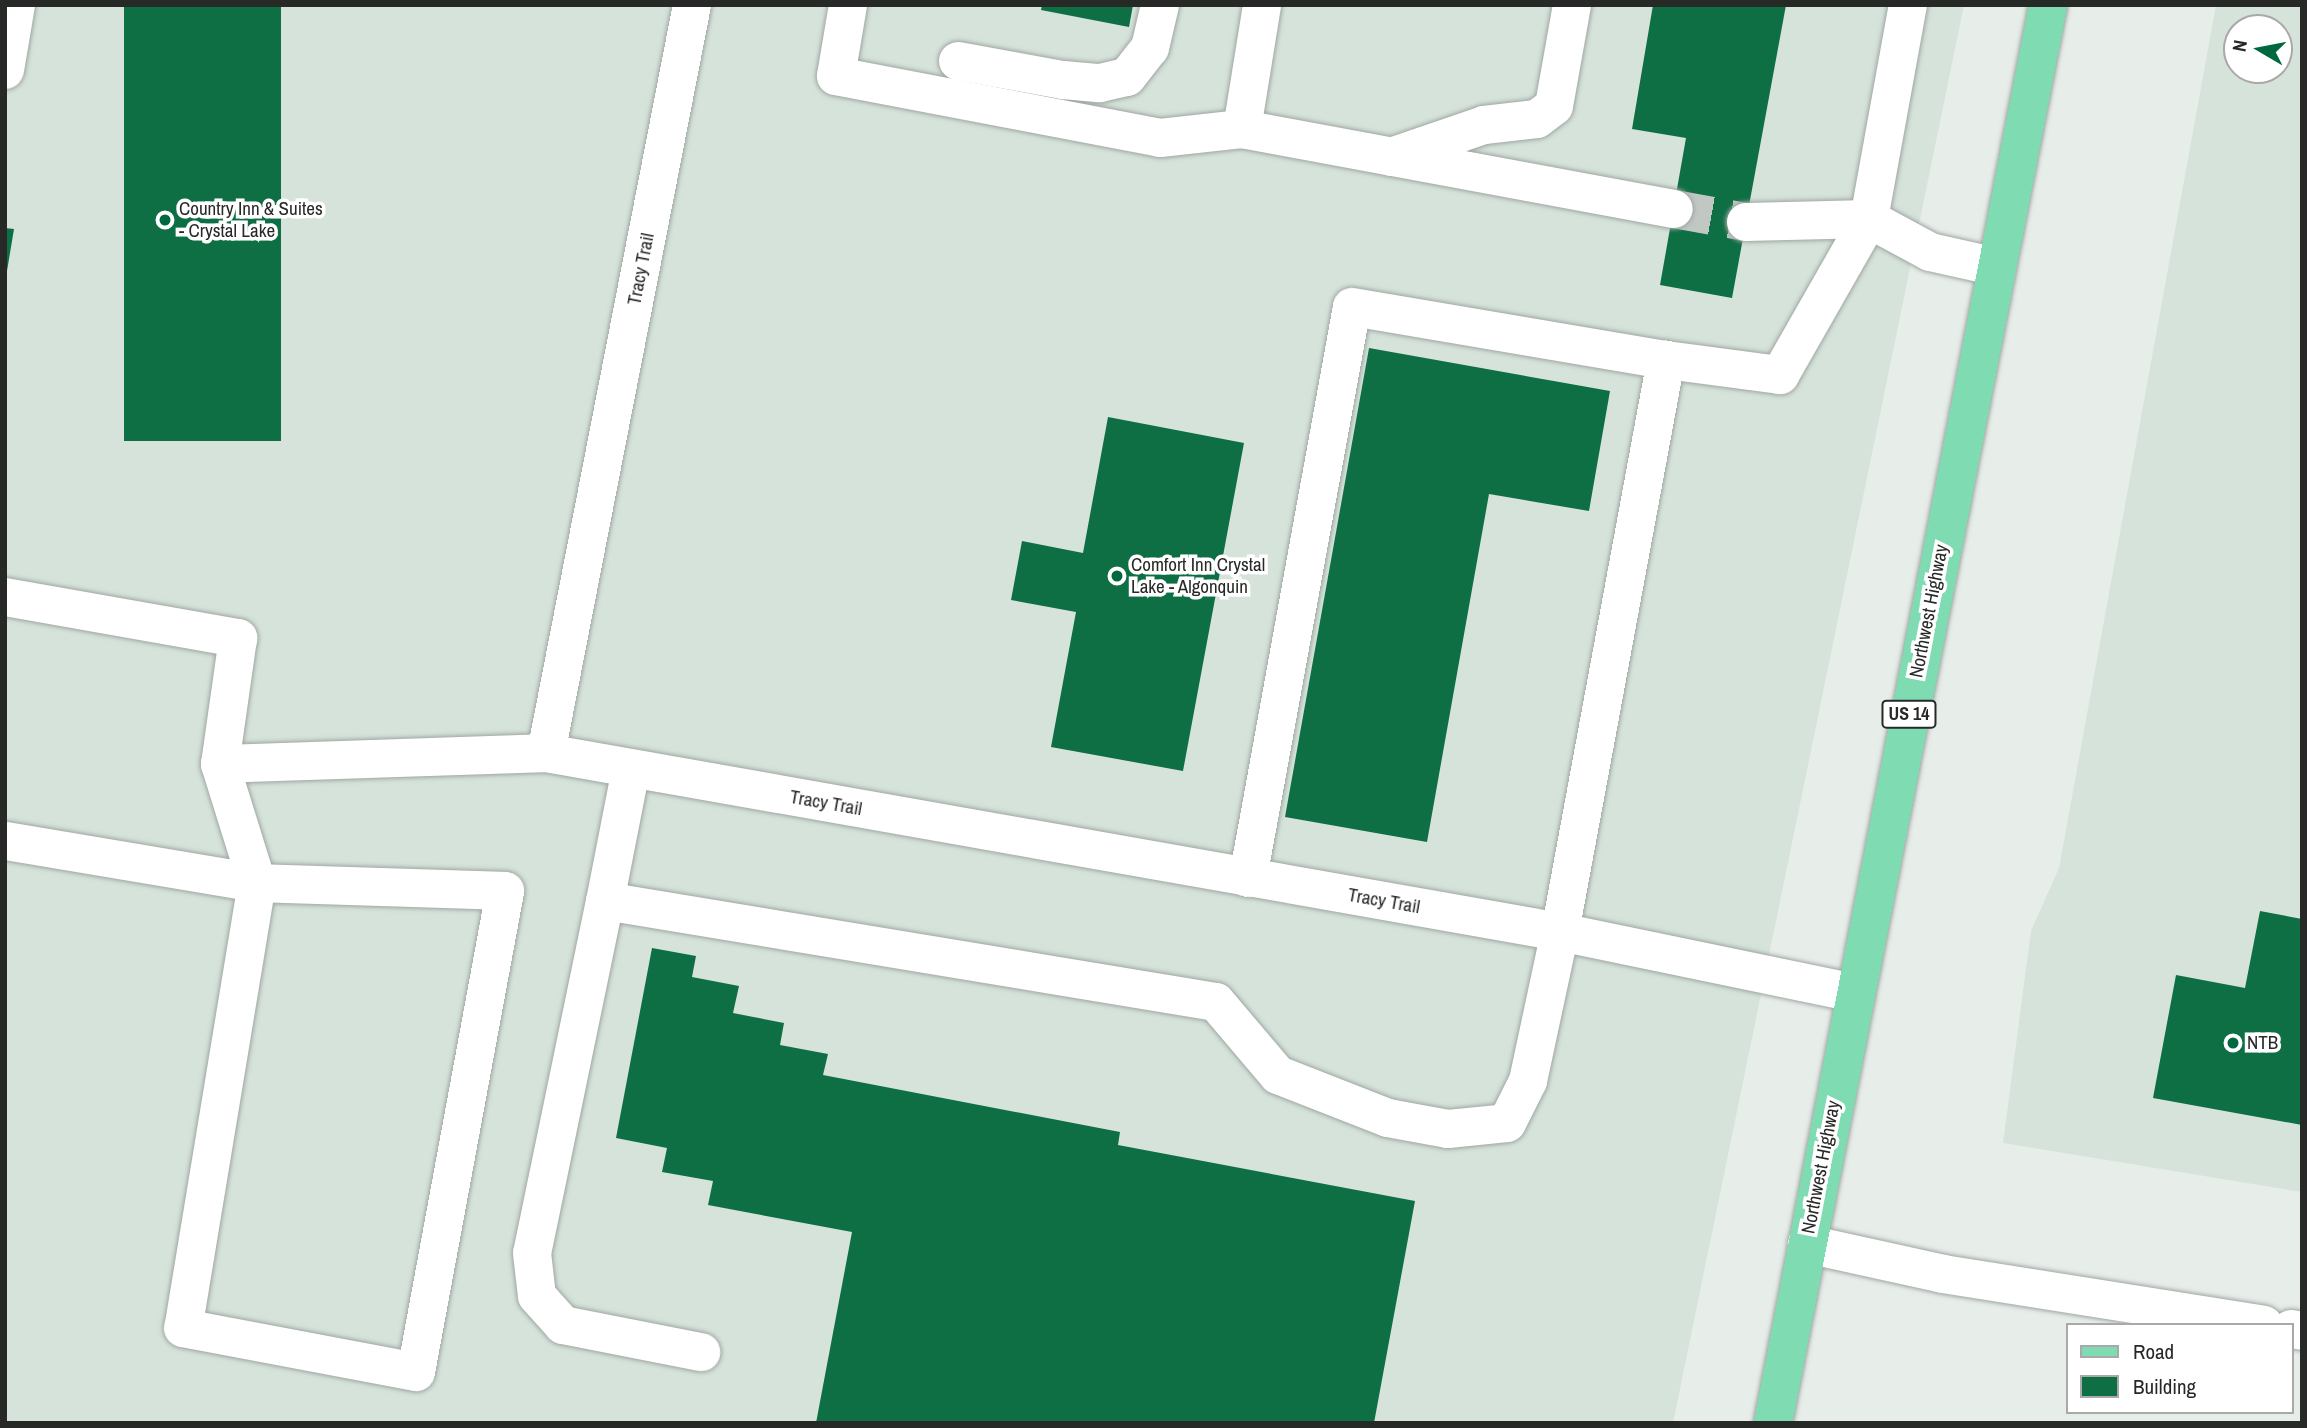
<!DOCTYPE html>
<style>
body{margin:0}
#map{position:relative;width:2307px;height:1428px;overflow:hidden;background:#e7eeea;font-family:"Archivo Narrow",sans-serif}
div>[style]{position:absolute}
.built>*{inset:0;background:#d5e3da}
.building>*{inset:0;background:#0e6e44;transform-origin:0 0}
.minor-tunnel>*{height:38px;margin-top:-19px;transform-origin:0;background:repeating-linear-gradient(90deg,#c1c7c3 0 38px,transparent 0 57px)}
.roads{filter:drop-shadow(0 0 2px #a0a7a3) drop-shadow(0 0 2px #a0a7a3)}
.minor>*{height:38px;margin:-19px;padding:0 19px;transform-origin:19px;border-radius:19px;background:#fff}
.major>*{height:38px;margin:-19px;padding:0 19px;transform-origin:19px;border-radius:19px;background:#7fdbb1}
.dots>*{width:19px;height:19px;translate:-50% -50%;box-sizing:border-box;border:4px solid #fff;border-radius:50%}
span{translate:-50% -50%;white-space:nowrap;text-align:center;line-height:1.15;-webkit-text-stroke:7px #fff;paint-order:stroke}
.shield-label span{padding:2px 5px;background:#fff;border:2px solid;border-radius:5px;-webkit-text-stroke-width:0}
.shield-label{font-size:18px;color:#272927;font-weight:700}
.poi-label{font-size:19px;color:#272927}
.left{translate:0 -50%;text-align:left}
.street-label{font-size:19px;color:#272927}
.frame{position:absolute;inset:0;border:7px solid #272927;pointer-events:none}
.legend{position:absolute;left:2066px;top:1323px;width:228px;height:91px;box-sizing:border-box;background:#fff;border:2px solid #a9a9a9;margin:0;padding:9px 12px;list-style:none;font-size:21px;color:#272927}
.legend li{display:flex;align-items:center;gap:14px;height:35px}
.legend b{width:35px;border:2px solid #a9a9a9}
.north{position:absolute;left:2223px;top:14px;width:70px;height:70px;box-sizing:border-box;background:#fff;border:2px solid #a9a9a9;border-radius:50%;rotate:280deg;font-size:19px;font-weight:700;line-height:28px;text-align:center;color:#272927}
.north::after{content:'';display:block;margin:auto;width:24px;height:32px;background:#00683e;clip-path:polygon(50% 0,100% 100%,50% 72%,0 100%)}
</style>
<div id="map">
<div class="built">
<div style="clip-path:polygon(5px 5px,1964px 5px,1673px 1423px,5px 1423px)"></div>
<div style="clip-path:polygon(evenodd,2216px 5px,2302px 5px,2302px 1192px,2003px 1143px,2031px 931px,2059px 868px,2216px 5px,2237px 28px,2279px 28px,2279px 70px,2237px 70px,2237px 28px)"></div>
</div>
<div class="building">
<div style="left:124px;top:5px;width:157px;height:436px"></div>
<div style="clip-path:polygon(1042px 5px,1133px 5px,1129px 27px,1041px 10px)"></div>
<div style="clip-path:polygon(1653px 5px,1786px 5px,1732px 298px,1660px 285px,1686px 138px,1632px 129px)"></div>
<div style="clip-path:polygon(5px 228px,14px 229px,7px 271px,5px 271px)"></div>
<div style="clip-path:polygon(1369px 348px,1610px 391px,1589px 511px,1489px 494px,1427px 842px,1285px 817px)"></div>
<div style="clip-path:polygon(1108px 417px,1244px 443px,1183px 771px,1051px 747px,1076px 612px,1011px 600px,1022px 541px,1083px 553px)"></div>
<div style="clip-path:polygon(2260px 911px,2302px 919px,2302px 1125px,2153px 1098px,2176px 975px,2245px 988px)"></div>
<div style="clip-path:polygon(652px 948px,696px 956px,692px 977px,739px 986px,733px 1013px,784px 1023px,780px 1045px,828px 1054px,823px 1075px,1120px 1132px,1118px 1145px,1415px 1201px,1374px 1423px,816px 1423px,852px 1232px,708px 1205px,713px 1181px,662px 1172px,667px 1148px,616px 1138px)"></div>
</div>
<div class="minor-tunnel">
<div style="left:1674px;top:209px;width:73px;rotate:10.2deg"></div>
</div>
<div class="roads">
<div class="minor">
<div style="left:692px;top:5px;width:762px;rotate:101.04deg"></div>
<div style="left:546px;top:753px;width:1030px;rotate:10.01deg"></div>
<div style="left:1560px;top:932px;width:300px;rotate:11.7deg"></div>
<div style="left:848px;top:5px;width:72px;rotate:99.6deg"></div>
<div style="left:836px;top:76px;width:330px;rotate:10.8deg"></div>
<div style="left:1160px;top:138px;width:82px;rotate:-6.3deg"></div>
<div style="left:1242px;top:129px;width:439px;rotate:10.5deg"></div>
<div style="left:958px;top:61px;width:107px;rotate:10.3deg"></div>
<div style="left:1063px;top:80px;width:37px;rotate:5deg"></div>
<div style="left:1100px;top:83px;width:28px;rotate:-13deg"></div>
<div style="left:1127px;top:77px;width:37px;rotate:-52deg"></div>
<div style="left:1150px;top:48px;width:44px;rotate:-76.9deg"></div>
<div style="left:5px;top:70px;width:66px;rotate:-80.4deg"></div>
<div style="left:1242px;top:129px;width:126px;rotate:-80.8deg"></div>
<div style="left:1391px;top:157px;width:98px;rotate:-19deg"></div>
<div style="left:1484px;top:125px;width:53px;rotate:-6.5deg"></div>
<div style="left:1537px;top:119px;width:21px;rotate:-37deg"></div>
<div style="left:1554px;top:106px;width:103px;rotate:-79.9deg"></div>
<div style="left:1746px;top:222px;width:123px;rotate:-1.4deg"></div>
<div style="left:1869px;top:219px;width:69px;rotate:28.4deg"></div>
<div style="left:1930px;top:252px;width:69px;rotate:12.6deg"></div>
<div style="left:5px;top:597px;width:237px;rotate:10deg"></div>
<div style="left:238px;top:638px;width:127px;rotate:98.1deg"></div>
<div style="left:220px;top:764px;width:125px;rotate:72.7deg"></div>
<div style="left:257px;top:883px;width:451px;rotate:99.4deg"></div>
<div style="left:183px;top:1328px;width:237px;rotate:10.7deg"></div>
<div style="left:416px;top:1372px;width:489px;rotate:-79.5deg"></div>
<div style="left:505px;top:891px;width:248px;rotate:-178.2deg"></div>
<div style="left:257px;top:883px;width:255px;rotate:-170.5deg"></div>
<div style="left:220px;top:764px;width:326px;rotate:-1.9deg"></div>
<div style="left:631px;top:769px;width:135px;rotate:101.1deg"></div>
<div style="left:605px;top:901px;width:619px;rotate:9.39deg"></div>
<div style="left:1216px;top:1002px;width:96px;rotate:49.7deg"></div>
<div style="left:1278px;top:1075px;width:118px;rotate:21.4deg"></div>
<div style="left:1388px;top:1118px;width:61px;rotate:10.4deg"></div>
<div style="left:1448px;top:1129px;width:59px;rotate:-5.8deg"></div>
<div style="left:1507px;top:1123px;width:47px;rotate:-63.4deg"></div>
<div style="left:1528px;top:1081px;width:152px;rotate:-77.9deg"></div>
<div style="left:1560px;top:932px;width:582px;rotate:-79.5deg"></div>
<div style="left:1666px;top:360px;width:115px;rotate:7.5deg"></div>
<div style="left:1780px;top:375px;width:180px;rotate:-60.3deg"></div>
<div style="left:1869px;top:219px;width:218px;rotate:-79.7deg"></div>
<div style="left:1248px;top:878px;width:580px;rotate:-79.68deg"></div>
<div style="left:1352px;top:307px;width:318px;rotate:9.6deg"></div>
<div style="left:605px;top:901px;width:359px;rotate:101.7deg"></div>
<div style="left:532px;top:1253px;width:43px;rotate:83.4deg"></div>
<div style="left:537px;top:1296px;width:39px;rotate:48deg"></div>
<div style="left:563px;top:1325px;width:141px;rotate:11.1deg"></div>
<div style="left:1807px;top:1244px;width:139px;rotate:12.4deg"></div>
<div style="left:1943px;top:1274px;width:325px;rotate:9deg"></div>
<div style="left:2291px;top:1329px;width:11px;rotate:10deg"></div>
</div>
<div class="major">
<div style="left:1773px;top:1423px;width:1444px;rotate:-79.02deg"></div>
</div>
</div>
<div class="dots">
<div style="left:165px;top:220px;background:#00683e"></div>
<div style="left:1117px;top:576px;background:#00683e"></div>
<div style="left:2233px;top:1043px;background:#00683e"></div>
</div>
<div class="shield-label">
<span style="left:1909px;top:714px">US 14</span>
</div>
<div class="poi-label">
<span class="left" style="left:179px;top:220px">Country Inn &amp; Suites<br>- Crystal Lake</span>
<span class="left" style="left:1131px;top:576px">Comfort Inn Crystal<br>Lake - Algonquin</span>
<span class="left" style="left:2247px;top:1043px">NTB</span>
</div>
<div class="street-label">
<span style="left:641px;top:269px;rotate:-79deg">Tracy Trail</span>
<span style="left:1929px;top:611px;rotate:-79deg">Northwest Highway</span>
<span style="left:826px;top:803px;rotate:10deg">Tracy Trail</span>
<span style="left:1384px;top:901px;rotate:10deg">Tracy Trail</span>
<span style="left:1821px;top:1167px;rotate:-79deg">Northwest Highway</span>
</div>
<div class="frame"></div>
<ul class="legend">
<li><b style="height:9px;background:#7fdbb1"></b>Road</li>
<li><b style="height:19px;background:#0e6e44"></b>Building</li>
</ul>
<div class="north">N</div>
</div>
